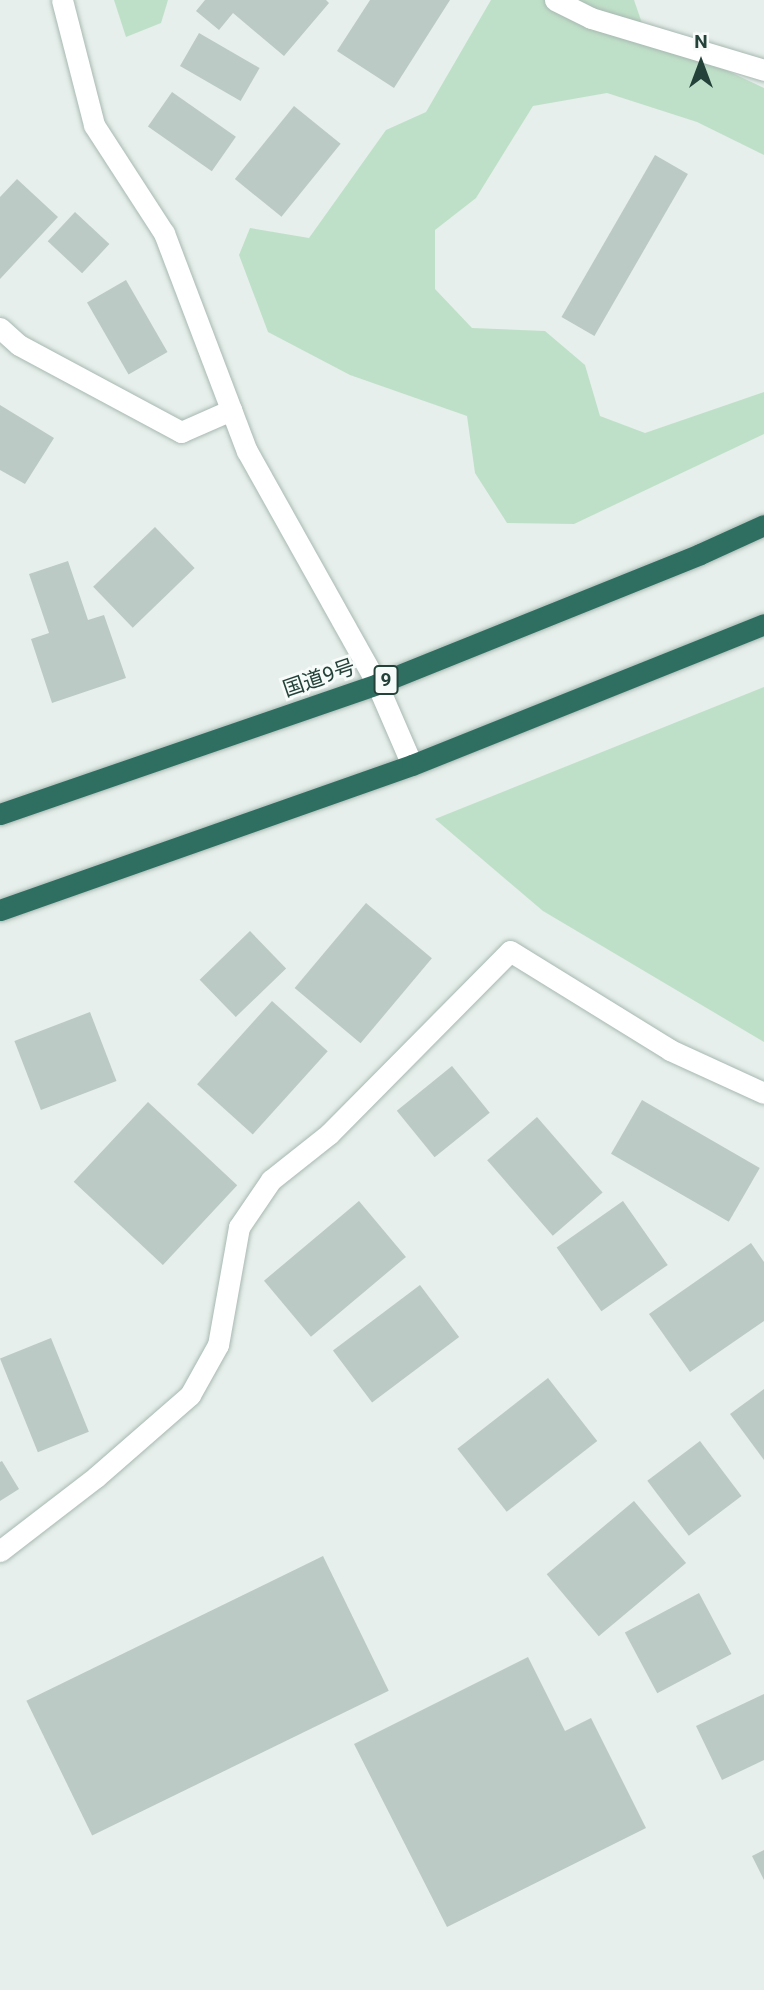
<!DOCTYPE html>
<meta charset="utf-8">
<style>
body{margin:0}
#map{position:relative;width:764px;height:1990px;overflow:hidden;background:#e6efeb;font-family:Roboto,"Noto Sans JP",sans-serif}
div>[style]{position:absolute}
.green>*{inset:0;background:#bfe0c8}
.building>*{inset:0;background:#bbcac4;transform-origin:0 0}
.roads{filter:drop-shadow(0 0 2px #a8b8b2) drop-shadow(0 0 2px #a8b8b2)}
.minor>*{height:21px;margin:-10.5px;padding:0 10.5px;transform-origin:10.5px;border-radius:10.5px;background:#fff}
.highway>*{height:21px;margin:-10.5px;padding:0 10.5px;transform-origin:10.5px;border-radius:10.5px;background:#2f6f62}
span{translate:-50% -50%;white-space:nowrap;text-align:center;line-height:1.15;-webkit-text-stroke:6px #f7fbf9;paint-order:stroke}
.shield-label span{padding:2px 5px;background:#f7fbf9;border:2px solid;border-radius:5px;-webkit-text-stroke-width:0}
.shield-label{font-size:19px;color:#24423a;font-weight:700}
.street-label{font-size:21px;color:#24423a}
.north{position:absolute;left:666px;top:28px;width:70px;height:70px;-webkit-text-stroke:5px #f7fbf9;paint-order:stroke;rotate:0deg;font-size:19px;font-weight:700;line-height:28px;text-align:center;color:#24423a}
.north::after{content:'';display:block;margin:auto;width:24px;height:32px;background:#24423a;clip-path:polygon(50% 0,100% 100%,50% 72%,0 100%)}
</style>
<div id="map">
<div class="green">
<div style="clip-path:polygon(114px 0,168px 0,161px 23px,126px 37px)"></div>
<div style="clip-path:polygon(491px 0,634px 0,645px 32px,764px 88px,764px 155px,697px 122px,607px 93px,533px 106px,476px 198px,435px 230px,435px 289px,472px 328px,545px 331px,585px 365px,600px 416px,645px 433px,764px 392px,764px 434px,574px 524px,507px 523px,475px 473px,467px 416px,350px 375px,268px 332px,239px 255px,250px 228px,309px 238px,386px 130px,426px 112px)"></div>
<div style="clip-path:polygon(764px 687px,764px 1042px,543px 911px,435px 819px)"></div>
</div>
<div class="building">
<div style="clip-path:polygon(205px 0,326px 0,329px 3px,284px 56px,233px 13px,219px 30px,196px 11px)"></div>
<div style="clip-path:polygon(370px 0,450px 0,394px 88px,337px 51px)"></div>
<div style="left:199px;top:33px;width:70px;height:38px;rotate:30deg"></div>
<div style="left:172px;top:92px;width:78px;height:42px;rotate:35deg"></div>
<div style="left:294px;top:106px;width:60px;height:94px;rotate:39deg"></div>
<div style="left:655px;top:155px;width:38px;height:187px;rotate:30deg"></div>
<div style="clip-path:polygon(17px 179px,58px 217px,0 279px,0 197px)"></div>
<div style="left:75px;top:212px;width:47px;height:40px;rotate:43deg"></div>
<div style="left:126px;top:280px;width:83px;height:45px;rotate:60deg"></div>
<div style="clip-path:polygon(0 405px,54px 438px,25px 484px,0 470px)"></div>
<div style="left:155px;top:527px;width:57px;height:86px;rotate:46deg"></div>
<div style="clip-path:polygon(68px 561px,88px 620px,104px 615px,126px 678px,52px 703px,31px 639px,49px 633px,29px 574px)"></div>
<div style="left:366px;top:903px;width:86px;height:111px;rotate:40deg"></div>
<div style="left:250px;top:931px;width:52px;height:70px;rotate:46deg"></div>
<div style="left:272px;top:1001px;width:75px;height:112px;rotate:42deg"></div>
<div style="left:90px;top:1012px;width:74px;height:81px;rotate:69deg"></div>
<div style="left:452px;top:1066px;width:60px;height:71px;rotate:51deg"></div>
<div style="left:642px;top:1100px;width:136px;height:62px;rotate:30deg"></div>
<div style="left:148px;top:1102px;width:122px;height:109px;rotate:43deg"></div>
<div style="left:537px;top:1117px;width:100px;height:66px;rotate:49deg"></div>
<div style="left:359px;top:1201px;width:73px;height:124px;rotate:50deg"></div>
<div style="left:623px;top:1201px;width:78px;height:81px;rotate:55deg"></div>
<div style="clip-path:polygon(751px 1243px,764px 1262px,764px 1321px,690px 1372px,649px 1314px)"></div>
<div style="left:420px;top:1285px;width:65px;height:109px;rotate:53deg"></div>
<div style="left:51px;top:1338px;width:101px;height:55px;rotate:68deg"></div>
<div style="left:548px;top:1378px;width:80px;height:115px;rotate:52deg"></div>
<div style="clip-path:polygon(764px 1389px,764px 1460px,730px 1414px)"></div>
<div style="left:700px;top:1441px;width:69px;height:66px;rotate:53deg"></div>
<div style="clip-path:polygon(2px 1461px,19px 1489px,0 1501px,0 1462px)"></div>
<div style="left:634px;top:1501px;width:81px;height:114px;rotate:50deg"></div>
<div style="left:323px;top:1556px;width:150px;height:330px;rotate:64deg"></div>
<div style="left:699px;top:1593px;width:69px;height:84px;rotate:62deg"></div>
<div style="clip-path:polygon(528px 1657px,565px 1731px,591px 1718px,646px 1828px,447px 1927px,354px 1744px)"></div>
<div style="clip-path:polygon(764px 1694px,764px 1760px,722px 1780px,696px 1726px)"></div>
<div style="clip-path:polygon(764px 1850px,764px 1880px,752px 1856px)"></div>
</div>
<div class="roads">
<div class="minor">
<div style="left:62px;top:0;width:129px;rotate:75.6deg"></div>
<div style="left:94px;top:125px;width:129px;rotate:57.1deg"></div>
<div style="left:164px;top:233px;width:233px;rotate:69.2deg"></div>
<div style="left:247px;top:451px;width:267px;rotate:60.8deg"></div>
<div style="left:377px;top:684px;width:88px;rotate:66.6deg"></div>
<div style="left:555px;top:0;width:40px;rotate:26.6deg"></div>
<div style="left:591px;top:18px;width:181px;rotate:16.7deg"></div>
<div style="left:0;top:328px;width:25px;rotate:42deg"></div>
<div style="left:19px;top:345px;width:184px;rotate:28.2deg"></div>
<div style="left:181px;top:432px;width:55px;rotate:-23.7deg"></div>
<div style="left:0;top:1551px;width:121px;rotate:-37.6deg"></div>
<div style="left:96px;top:1477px;width:125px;rotate:-41.1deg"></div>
<div style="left:190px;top:1395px;width:57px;rotate:-60.8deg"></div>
<div style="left:218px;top:1345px;width:120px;rotate:-79.9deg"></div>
<div style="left:239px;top:1227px;width:57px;rotate:-55.8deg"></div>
<div style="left:271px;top:1180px;width:74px;rotate:-38.4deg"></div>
<div style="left:329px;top:1134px;width:257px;rotate:-45.3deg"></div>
<div style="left:510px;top:951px;width:188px;rotate:31.7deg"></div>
<div style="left:670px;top:1050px;width:103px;rotate:24.6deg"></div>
</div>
<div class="highway">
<div style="left:0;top:814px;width:399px;rotate:-19deg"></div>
<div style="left:377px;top:684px;width:348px;rotate:-21.9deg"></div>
<div style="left:700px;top:554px;width:70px;rotate:-24.4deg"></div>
<div style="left:0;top:910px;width:437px;rotate:-19.4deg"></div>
<div style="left:412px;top:765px;width:379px;rotate:-21.8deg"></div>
</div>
</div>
<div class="shield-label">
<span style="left:386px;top:680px">9</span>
</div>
<div class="street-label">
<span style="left:319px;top:678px;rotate:-19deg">国道9号</span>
</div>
<div class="north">N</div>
</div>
